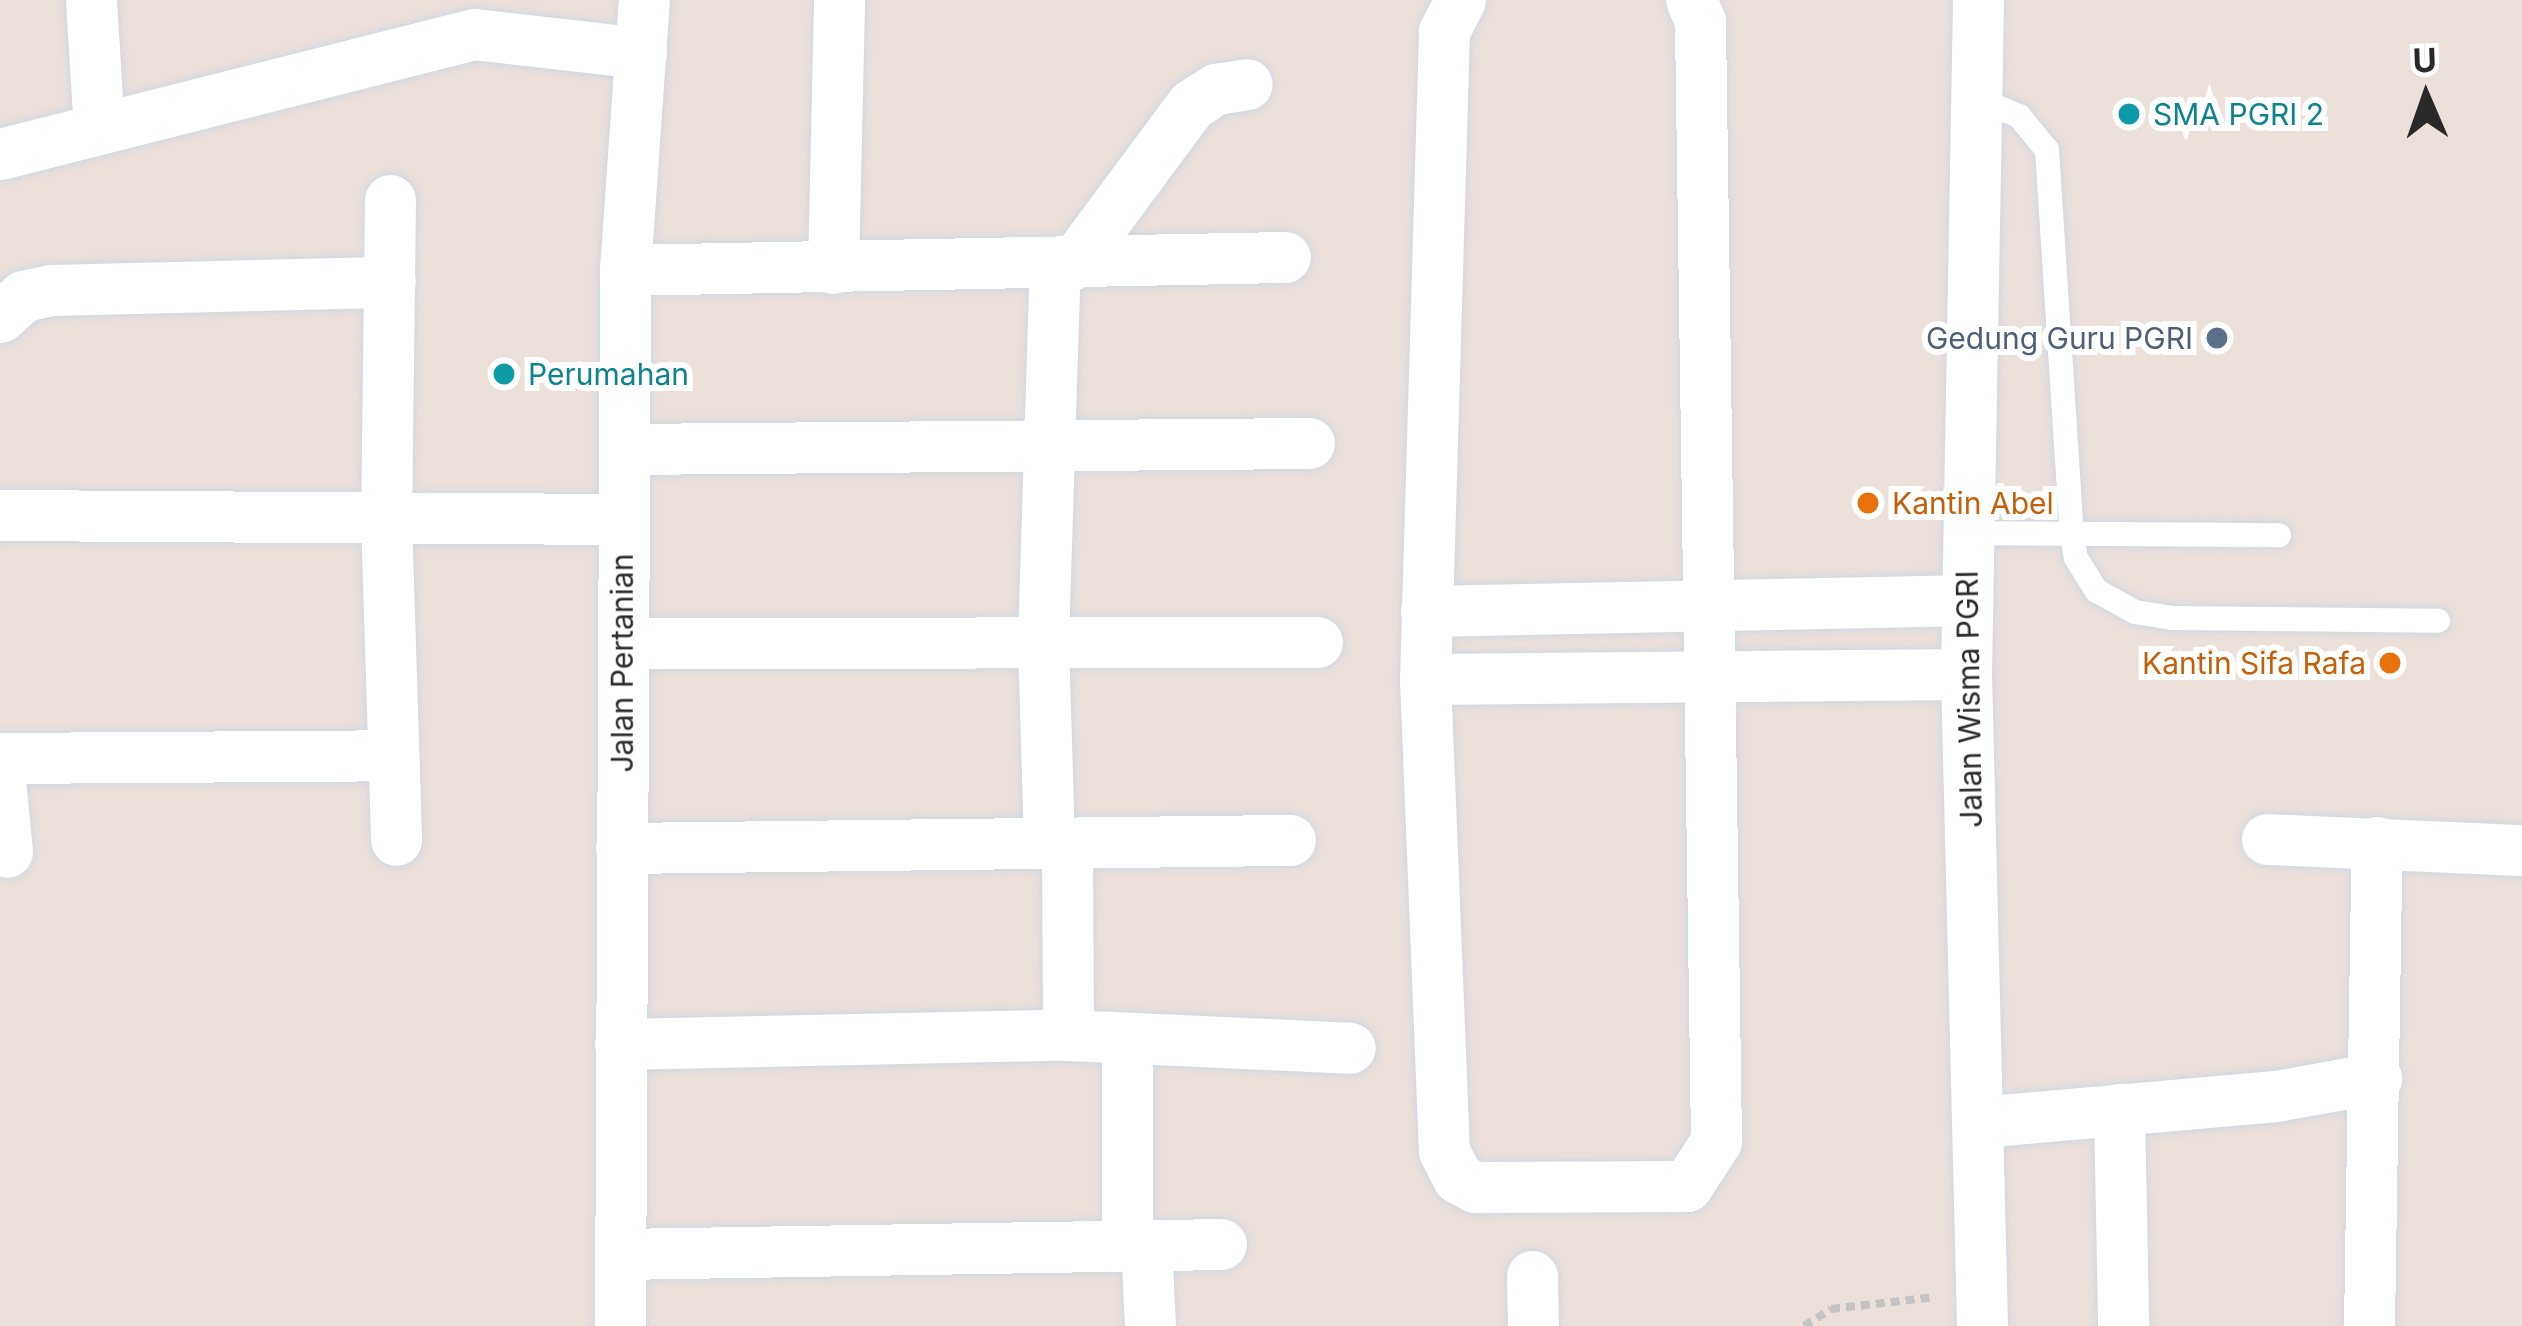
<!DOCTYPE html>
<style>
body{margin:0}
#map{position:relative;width:2522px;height:1326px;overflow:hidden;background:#ece0da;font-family:Inter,sans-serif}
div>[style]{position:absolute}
.path>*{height:8px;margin-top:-4px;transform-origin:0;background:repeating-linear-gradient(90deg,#c3c3c3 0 9px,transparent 0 15px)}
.roads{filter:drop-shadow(0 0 3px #cfd8e3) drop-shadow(0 0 3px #cfd8e3)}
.service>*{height:24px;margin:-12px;padding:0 12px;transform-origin:12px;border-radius:12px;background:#fff}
.minor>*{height:51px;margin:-25.5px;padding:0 25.5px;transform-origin:25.5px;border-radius:25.5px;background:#fff}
.dots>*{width:33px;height:33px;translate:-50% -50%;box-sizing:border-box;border:6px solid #fff;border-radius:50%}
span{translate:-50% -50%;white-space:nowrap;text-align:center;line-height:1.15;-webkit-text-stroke:12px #fff;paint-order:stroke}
.culture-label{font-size:30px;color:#0d838f}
.left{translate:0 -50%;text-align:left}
.service-label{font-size:30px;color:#4e5e75}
.right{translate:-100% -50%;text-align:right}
.food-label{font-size:30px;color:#c56008}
.street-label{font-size:30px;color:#292929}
.north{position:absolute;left:2366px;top:36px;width:120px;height:120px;-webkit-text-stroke:9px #fff;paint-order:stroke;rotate:358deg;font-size:33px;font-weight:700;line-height:48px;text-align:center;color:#292929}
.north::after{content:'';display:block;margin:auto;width:42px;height:54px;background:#292929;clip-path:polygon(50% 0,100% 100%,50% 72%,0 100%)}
</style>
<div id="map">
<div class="path">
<div style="left:1804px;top:1326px;width:32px;rotate:-32deg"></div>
<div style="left:1831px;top:1309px;width:105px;rotate:-6.6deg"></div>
</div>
<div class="roads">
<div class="service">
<div style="left:1973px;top:97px;width:50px;rotate:22.4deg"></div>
<div style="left:2019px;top:116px;width:44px;rotate:50.5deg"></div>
<div style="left:2047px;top:150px;width:385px;rotate:86.3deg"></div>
<div style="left:2072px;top:534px;width:24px;rotate:81deg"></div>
<div style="left:2076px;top:558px;width:39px;rotate:58deg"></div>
<div style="left:2097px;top:591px;width:43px;rotate:28.9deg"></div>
<div style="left:2135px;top:612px;width:37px;rotate:9deg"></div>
<div style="left:2172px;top:618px;width:266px;rotate:0.6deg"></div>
<div style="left:1967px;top:533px;width:312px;rotate:0.4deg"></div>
</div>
<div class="minor">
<div style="left:91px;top:0;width:129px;rotate:86.5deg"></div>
<div style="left:1460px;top:0;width:36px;rotate:117deg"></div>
<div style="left:1444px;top:32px;width:647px;rotate:91.68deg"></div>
<div style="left:1425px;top:679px;width:472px;rotate:87.7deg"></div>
<div style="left:1444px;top:1151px;width:30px;rotate:63deg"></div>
<div style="left:1458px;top:1178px;width:19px;rotate:28deg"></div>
<div style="left:1475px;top:1187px;width:212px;rotate:-0.3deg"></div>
<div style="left:1687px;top:1186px;width:54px;rotate:-57.2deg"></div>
<div style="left:1716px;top:1141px;width:1120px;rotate:-90.82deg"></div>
<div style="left:1700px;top:21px;width:23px;rotate:-113deg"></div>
<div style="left:1978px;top:0;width:674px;rotate:91.02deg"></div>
<div style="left:1966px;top:674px;width:652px;rotate:88.59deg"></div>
<div style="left:0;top:154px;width:489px;rotate:-14.2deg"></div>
<div style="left:474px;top:34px;width:168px;rotate:6.5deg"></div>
<div style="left:390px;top:200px;width:318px;rotate:90.7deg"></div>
<div style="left:386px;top:518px;width:322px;rotate:88.2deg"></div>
<div style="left:1073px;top:264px;width:198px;rotate:-53.4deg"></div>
<div style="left:1191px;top:105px;width:30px;rotate:-33deg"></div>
<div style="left:1216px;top:89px;width:31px;rotate:-9deg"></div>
<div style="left:833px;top:268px;width:268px;rotate:-88.7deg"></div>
<div style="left:625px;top:270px;width:660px;rotate:-1.13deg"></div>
<div style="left:0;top:317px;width:31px;rotate:-42deg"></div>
<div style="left:23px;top:296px;width:29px;rotate:-12deg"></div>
<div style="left:51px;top:290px;width:339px;rotate:-1.4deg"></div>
<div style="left:624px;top:449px;width:685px;rotate:-0.5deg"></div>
<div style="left:0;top:515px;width:623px;rotate:0.37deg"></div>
<div style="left:1426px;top:611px;width:541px;rotate:-1.16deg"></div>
<div style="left:623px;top:643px;width:694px;rotate:-0.08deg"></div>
<div style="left:1425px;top:679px;width:541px;rotate:-0.53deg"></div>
<div style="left:0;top:758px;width:389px;rotate:-0.4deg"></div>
<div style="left:0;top:780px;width:72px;rotate:84.4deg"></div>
<div style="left:2267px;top:839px;width:253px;rotate:2.5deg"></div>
<div style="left:1049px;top:843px;width:203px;rotate:-91.7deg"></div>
<div style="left:1043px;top:640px;width:376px;rotate:-88.2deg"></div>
<div style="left:1067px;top:843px;width:192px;rotate:89.7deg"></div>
<div style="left:621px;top:848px;width:669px;rotate:-0.69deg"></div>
<div style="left:620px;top:1044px;width:448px;rotate:-1.2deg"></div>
<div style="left:1068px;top:1035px;width:282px;rotate:2.6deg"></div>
<div style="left:2119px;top:1109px;width:217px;rotate:88.9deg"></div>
<div style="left:1979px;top:1122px;width:298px;rotate:-5deg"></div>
<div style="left:2276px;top:1096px;width:102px;rotate:-10.2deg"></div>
<div style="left:1127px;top:1242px;width:202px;rotate:-90deg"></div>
<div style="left:1146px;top:1244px;width:82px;rotate:87.2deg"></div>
<div style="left:620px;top:1254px;width:601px;rotate:-0.95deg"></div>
<div style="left:1532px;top:1276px;width:50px;rotate:88.9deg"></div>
<div style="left:620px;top:1326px;width:1056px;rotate:-89.73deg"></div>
<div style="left:625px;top:270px;width:271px;rotate:-86deg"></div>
<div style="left:2369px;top:1326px;width:484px;rotate:-89.1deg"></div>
</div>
</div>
<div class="dots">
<div style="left:2129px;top:114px;background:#0f9aa8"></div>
<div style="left:2217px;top:338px;background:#5c6f8a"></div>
<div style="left:504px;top:374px;background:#0f9aa8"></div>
<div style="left:1868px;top:503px;background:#e8710a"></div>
<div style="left:2390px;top:663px;background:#e8710a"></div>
</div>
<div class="culture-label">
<span class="left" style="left:2153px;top:114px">SMA PGRI 2</span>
<span class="left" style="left:528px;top:374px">Perumahan</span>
</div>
<div class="service-label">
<span class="right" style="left:2193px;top:338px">Gedung Guru PGRI</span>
</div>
<div class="food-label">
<span class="left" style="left:1892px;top:503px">Kantin Abel</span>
<span class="right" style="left:2366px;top:663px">Kantin Sifa Rafa</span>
</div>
<div class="street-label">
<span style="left:622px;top:663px;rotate:-90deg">Jalan Pertanian</span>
<span style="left:1969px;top:699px;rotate:-91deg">Jalan Wisma PGRI</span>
</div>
<div class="north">U</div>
</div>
